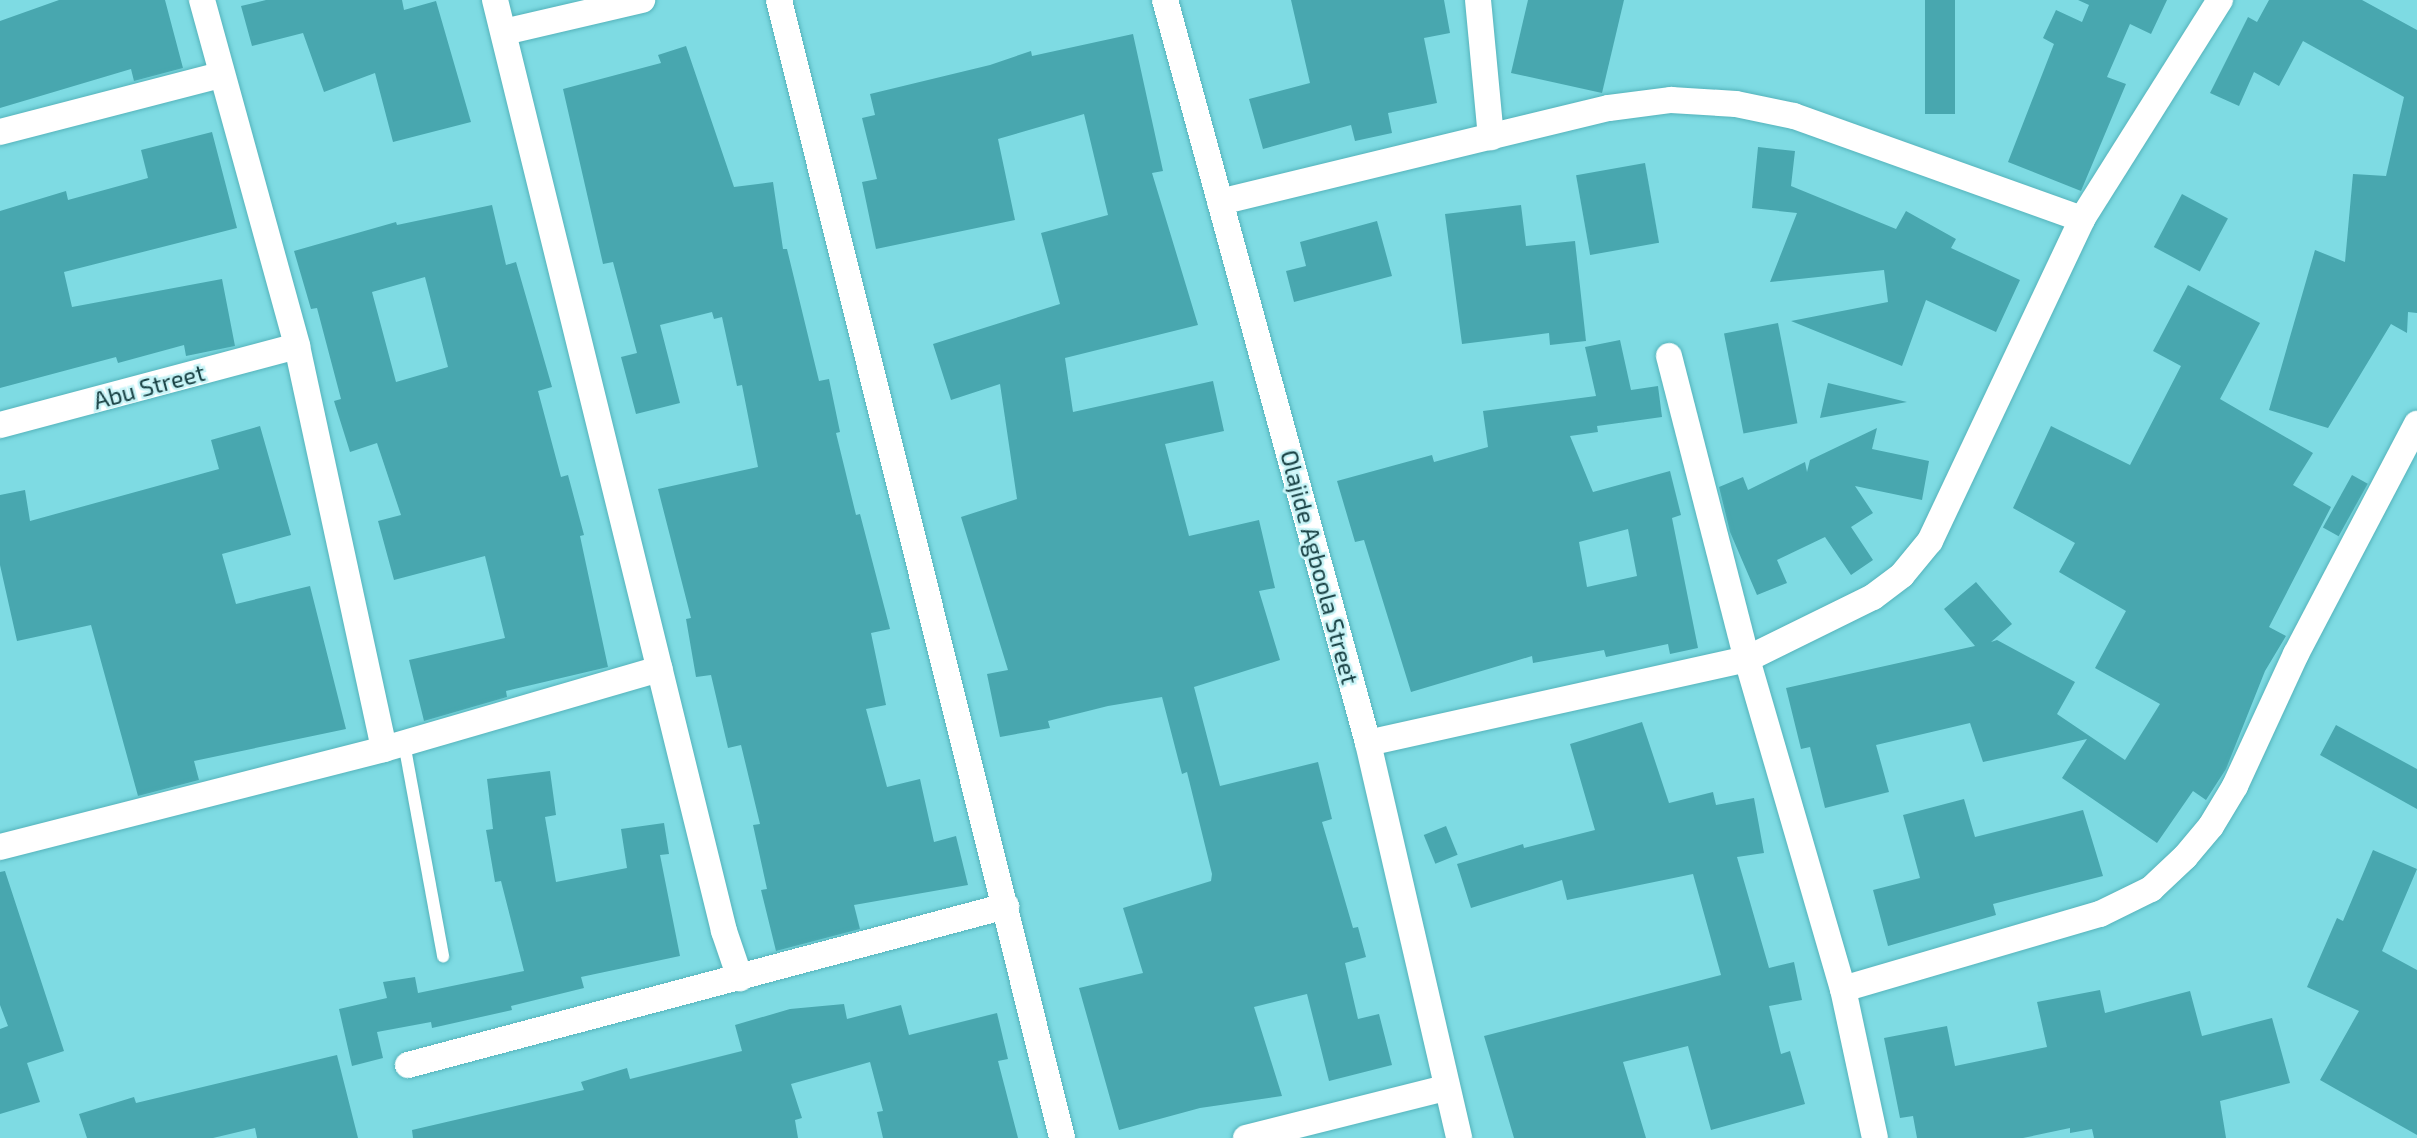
<!DOCTYPE html>
<style>
body{margin:0}
#map{position:relative;width:2417px;height:1138px;overflow:hidden;background:#7edbe3;font-family:"Exo 2",sans-serif}
div>[style]{position:absolute}
.building>*{inset:0;background:#48a7af;transform-origin:0 0}
.roads{filter:drop-shadow(0 0 2px #55b3bb) drop-shadow(0 0 2px #55b3bb)}
.service>*{height:12px;margin:-6px;padding:0 6px;transform-origin:6px;border-radius:6px;background:#fff}
.minor>*{height:26px;margin:-13px;padding:0 13px;transform-origin:13px;border-radius:13px;background:#fff}
span{translate:-50% -50%;white-space:nowrap;text-align:center;line-height:1.15;-webkit-text-stroke:5px #c8f4f7;paint-order:stroke}
.street-label{font-size:24px;color:#184043}
</style>
<div id="map">
<div class="building">
<div style="clip-path:polygon(59px 0,165px 0,183px 68px,134px 81px,131px 69px,0 108px,0 21px)"></div>
<div style="clip-path:polygon(266px 0,402px 0,404px 10px,436px 1px,471px 122px,393px 142px,375px 73px,324px 92px,303px 33px,252px 46px,241px 6px)"></div>
<div style="clip-path:polygon(1291px 0,1444px 0,1450px 33px,1424px 38px,1437px 103px,1388px 113px,1392px 133px,1355px 141px,1351px 125px,1263px 149px,1249px 99px,1310px 83px)"></div>
<div style="clip-path:polygon(1528px 0,1624px 0,1602px 93px,1511px 73px)"></div>
<div style="left:1925px;top:0;width:30px;height:114px"></div>
<div style="clip-path:polygon(2078px 0,2167px 0,2151px 34px,2130px 24px,2107px 77px,2126px 84px,2081px 191px,2008px 162px,2054px 44px,2043px 38px,2056px 10px,2082px 22px,2089px 5px)"></div>
<div style="clip-path:polygon(2269px 0,2362px 0,2417px 30px,2417px 313px,2408px 312px,2407px 333px,2391px 324px,2328px 428px,2269px 410px,2315px 250px,2345px 262px,2353px 174px,2386px 176px,2404px 97px,2303px 41px,2279px 86px,2254px 72px,2239px 106px,2210px 93px,2248px 17px,2257px 22px)"></div>
<div style="clip-path:polygon(1133px 34px,1163px 171px,1152px 173px,1198px 325px,1065px 358px,1073px 412px,1213px 381px,1224px 431px,1165px 444px,1189px 536px,1259px 520px,1275px 588px,1259px 591px,1280px 660px,1194px 687px,1220px 786px,1318px 762px,1332px 819px,1322px 822px,1353px 928px,1358px 927px,1366px 957px,1345px 963px,1358px 1019px,1379px 1014px,1392px 1065px,1329px 1081px,1307px 994px,1254px 1007px,1282px 1096px,1200px 1108px,1119px 1130px,1079px 988px,1143px 973px,1123px 908px,1211px 881px,1212px 874px,1187px 772px,1182px 774px,1162px 697px,1108px 706px,1048px 721px,1050px 728px,1000px 737px,987px 674px,1008px 670px,961px 517px,1017px 499px,1000px 384px,951px 400px,933px 344px,1060px 304px,1041px 233px,1108px 215px,1084px 114px,998px 139px,1015px 220px,876px 249px,862px 182px,877px 179px,862px 118px,875px 115px,870px 94px,990px 65px,1031px 51px,1032px 56px)"></div>
<div style="clip-path:polygon(686px 46px,734px 187px,773px 182px,783px 249px,787px 249px,819px 381px,829px 379px,840px 432px,836px 433px,856px 515px,860px 514px,890px 629px,871px 633px,886px 705px,866px 709px,887px 787px,920px 779px,934px 842px,956px 836px,968px 885px,854px 905px,860px 929px,776px 951px,761px 890px,767px 889px,753px 825px,760px 824px,741px 745px,728px 748px,711px 675px,696px 677px,686px 619px,691px 618px,658px 489px,758px 467px,742px 385px,737px 386px,722px 317px,714px 319px,712px 312px,660px 325px,680px 403px,636px 414px,621px 357px,637px 353px,613px 262px,603px 264px,563px 89px,661px 63px,658px 55px)"></div>
<div style="clip-path:polygon(212px 132px,237px 228px,64px 272px,72px 307px,222px 279px,235px 346px,186px 356px,184px 345px,118px 363px,116px 357px,0 388px,0 211px,66px 191px,68px 200px,148px 178px,141px 150px)"></div>
<div style="clip-path:polygon(1758px 147px,1795px 151px,1791px 186px,1896px 229px,1906px 211px,1956px 239px,1951px 248px,2020px 280px,1996px 332px,1926px 300px,1902px 366px,1791px 321px,1888px 302px,1884px 270px,1770px 282px,1797px 213px,1752px 208px)"></div>
<div style="left:1645px;top:163px;width:81px;height:70px;rotate:80deg"></div>
<div style="left:2182px;top:194px;width:52px;height:60px;rotate:28deg"></div>
<div style="clip-path:polygon(evenodd,492px 205px,506px 265px,516px 262px,552px 387px,538px 391px,561px 477px,568px 475px,584px 535px,580px 536px,608px 667px,506px 691px,507px 697px,424px 721px,409px 660px,505px 638px,485px 556px,394px 580px,378px 521px,401px 515px,377px 443px,350px 452px,334px 401px,341px 399px,317px 308px,311px 309px,294px 251px,396px 222px,397px 225px,492px 205px,425px 277px,448px 367px,396px 382px,372px 292px,425px 277px)"></div>
<div style="clip-path:polygon(1521px 205px,1526px 246px,1575px 241px,1586px 341px,1550px 345px,1549px 333px,1462px 344px,1445px 214px)"></div>
<div style="clip-path:polygon(1377px 221px,1392px 276px,1294px 302px,1286px 271px,1306px 266px,1300px 242px)"></div>
<div style="clip-path:polygon(2188px 285px,2260px 323px,2220px 399px,2313px 453px,2293px 485px,2331px 507px,2269px 627px,2286px 636px,2265px 671px,2226px 769px,2206px 800px,2193px 791px,2157px 843px,2062px 778px,2087px 739px,1983px 762px,1970px 723px,1876px 745px,1889px 792px,1825px 808px,1810px 747px,1801px 749px,1786px 688px,1975px 646px,1944px 609px,1976px 582px,2012px 624px,1991px 642px,1997px 640px,2075px 682px,2057px 714px,2125px 760px,2160px 704px,2095px 668px,2126px 611px,2059px 572px,2075px 543px,2013px 508px,2051px 426px,2130px 465px,2181px 366px,2153px 351px)"></div>
<div style="left:1778px;top:323px;width:102px;height:55px;rotate:79deg"></div>
<div style="clip-path:polygon(evenodd,1620px 340px,1631px 390px,1658px 386px,1662px 417px,1597px 426px,1598px 432px,1570px 436px,1593px 492px,1670px 471px,1681px 515px,1672px 518px,1698px 648px,1670px 654px,1668px 644px,1606px 657px,1604px 650px,1533px 663px,1532px 656px,1411px 692px,1364px 540px,1355px 542px,1337px 481px,1432px 455px,1434px 462px,1488px 447px,1483px 411px,1596px 396px,1585px 347px,1620px 340px,1628px 529px,1637px 576px,1587px 587px,1579px 542px,1628px 529px)"></div>
<div style="clip-path:polygon(1828px 383px,1907px 402px,1820px 418px)"></div>
<div style="clip-path:polygon(260px 426px,291px 535px,222px 554px,236px 604px,310px 586px,346px 729px,194px 761px,199px 780px,138px 796px,91px 625px,17px 641px,0 565px,0 495px,25px 490px,30px 521px,219px 469px,211px 440px)"></div>
<div style="clip-path:polygon(1877px 428px,1872px 449px,1929px 461px,1922px 500px,1855px 486px,1873px 513px,1851px 527px,1873px 560px,1851px 575px,1825px 537px,1777px 560px,1787px 583px,1757px 595px,1730px 532px,1719px 487px,1743px 477px,1748px 490px,1805px 462px,1807px 472px,1810px 460px)"></div>
<div style="left:2352px;top:475px;width:18px;height:60px;rotate:29deg"></div>
<div style="clip-path:polygon(1642px 722px,1669px 803px,1713px 792px,1716px 805px,1754px 798px,1764px 853px,1737px 857px,1769px 968px,1794px 962px,1802px 1000px,1769px 1006px,1781px 1054px,1790px 1051px,1805px 1104px,1711px 1130px,1688px 1046px,1623px 1062px,1646px 1138px,1514px 1138px,1484px 1036px,1721px 975px,1693px 874px,1567px 900px,1562px 880px,1471px 908px,1457px 864px,1523px 844px,1524px 848px,1595px 830px,1570px 744px)"></div>
<div style="clip-path:polygon(2336px 725px,2417px 769px,2417px 809px,2320px 755px)"></div>
<div style="clip-path:polygon(550px 771px,556px 815px,545px 817px,556px 882px,627px 868px,621px 829px,664px 823px,669px 854px,660px 855px,680px 956px,581px 977px,584px 988px,511px 1006px,512px 1010px,432px 1028px,431px 1022px,377px 1032px,383px 1058px,352px 1066px,339px 1009px,387px 998px,383px 982px,415px 977px,418px 993px,524px 971px,501px 881px,495px 882px,486px 830px,493px 829px,487px 779px)"></div>
<div style="clip-path:polygon(1964px 799px,1975px 837px,2083px 810px,2103px 876px,1993px 904px,1996px 915px,1888px 946px,1873px 890px,1920px 878px,1903px 815px)"></div>
<div style="left:1446px;top:826px;width:31px;height:24px;rotate:68deg"></div>
<div style="clip-path:polygon(2373px 850px,2417px 869px,2382px 951px,2417px 970px,2417px 1135px,2320px 1080px,2359px 1011px,2307px 987px,2337px 918px,2343px 921px)"></div>
<div style="clip-path:polygon(5px 871px,64px 1051px,27px 1063px,40px 1102px,0 1114px,0 1029px,8px 1026px,0 1005px,0 872px)"></div>
<div style="clip-path:polygon(2100px 990px,2105px 1013px,2190px 991px,2202px 1036px,2272px 1018px,2290px 1083px,2220px 1101px,2226px 1138px,2094px 1138px,2092px 1129px,2070px 1133px,2070px 1128px,2023px 1138px,1917px 1138px,1913px 1116px,1900px 1118px,1884px 1038px,1947px 1026px,1955px 1066px,2047px 1047px,2037px 1002px)"></div>
<div style="clip-path:polygon(844px 1004px,847px 1019px,901px 1005px,909px 1035px,997px 1013px,1008px 1059px,998px 1061px,1018px 1138px,883px 1138px,877px 1112px,883px 1111px,870px 1062px,791px 1084px,802px 1118px,795px 1120px,798px 1138px,413px 1138px,412px 1130px,584px 1090px,581px 1082px,627px 1068px,630px 1079px,742px 1051px,735px 1025px,790px 1009px)"></div>
<div style="clip-path:polygon(337px 1055px,358px 1138px,257px 1138px,255px 1128px,213px 1138px,87px 1138px,79px 1114px,134px 1097px,136px 1103px)"></div>
</div>
<div class="roads">
<div class="service">
<div style="left:404px;top:743px;width:217px;rotate:79.6deg"></div>
</div>
<div class="minor">
<div style="left:202px;top:0;width:359px;rotate:74.6deg"></div>
<div style="left:297px;top:346px;width:412px;rotate:77.8deg"></div>
<div style="left:495px;top:0;width:959px;rotate:76.18deg"></div>
<div style="left:724px;top:931px;width:50px;rotate:71.2deg"></div>
<div style="left:779px;top:0;width:1173px;rotate:76.03deg"></div>
<div style="left:1165px;top:0;width:770px;rotate:74.72deg"></div>
<div style="left:1368px;top:743px;width:405px;rotate:77deg"></div>
<div style="left:1478px;top:0;width:138px;rotate:84.6deg"></div>
<div style="left:504px;top:32px;width:142px;rotate:-13.1deg"></div>
<div style="left:0;top:132px;width:227px;rotate:-14.5deg"></div>
<div style="left:1220px;top:202px;width:400px;rotate:-13.6deg"></div>
<div style="left:1609px;top:108px;width:63px;rotate:-7.4deg"></div>
<div style="left:1671px;top:100px;width:65px;rotate:3.5deg"></div>
<div style="left:1736px;top:104px;width:59px;rotate:11.7deg"></div>
<div style="left:1794px;top:116px;width:306px;rotate:19.7deg"></div>
<div style="left:1669px;top:356px;width:313px;rotate:75.6deg"></div>
<div style="left:1747px;top:659px;width:344px;rotate:73.8deg"></div>
<div style="left:1843px;top:989px;width:152px;rotate:77.9deg"></div>
<div style="left:0;top:425px;width:307px;rotate:-14.9deg"></div>
<div style="left:1368px;top:743px;width:388px;rotate:-12.5deg"></div>
<div style="left:1747px;top:659px;width:140px;rotate:-26.2deg"></div>
<div style="left:1873px;top:597px;width:36px;rotate:-37deg"></div>
<div style="left:1902px;top:575px;width:44px;rotate:-50.5deg"></div>
<div style="left:1930px;top:541px;width:356px;rotate:-64.7deg"></div>
<div style="left:2082px;top:219px;width:259px;rotate:-57.8deg"></div>
<div style="left:0;top:847px;width:396px;rotate:-14.3deg"></div>
<div style="left:384px;top:749px;width:287px;rotate:-16.2deg"></div>
<div style="left:1843px;top:989px;width:268px;rotate:-16.3deg"></div>
<div style="left:2100px;top:914px;width:57px;rotate:-26.1deg"></div>
<div style="left:2151px;top:889px;width:47px;rotate:-43.3deg"></div>
<div style="left:2185px;top:857px;width:40px;rotate:-50deg"></div>
<div style="left:2211px;top:826px;width:47px;rotate:-59deg"></div>
<div style="left:2235px;top:786px;width:145px;rotate:-65.2deg"></div>
<div style="left:2296px;top:654px;width:260px;rotate:-62.3deg"></div>
<div style="left:408px;top:1065px;width:619px;rotate:-14.89deg"></div>
<div style="left:1246px;top:1138px;width:205px;rotate:-14.1deg"></div>
</div>
</div>
<div class="street-label">
<span style="left:149px;top:386px;rotate:-15deg">Abu Street</span>
<span style="left:1320px;top:567px;rotate:75deg">Olajide Agboola Street</span>
</div>
</div>
